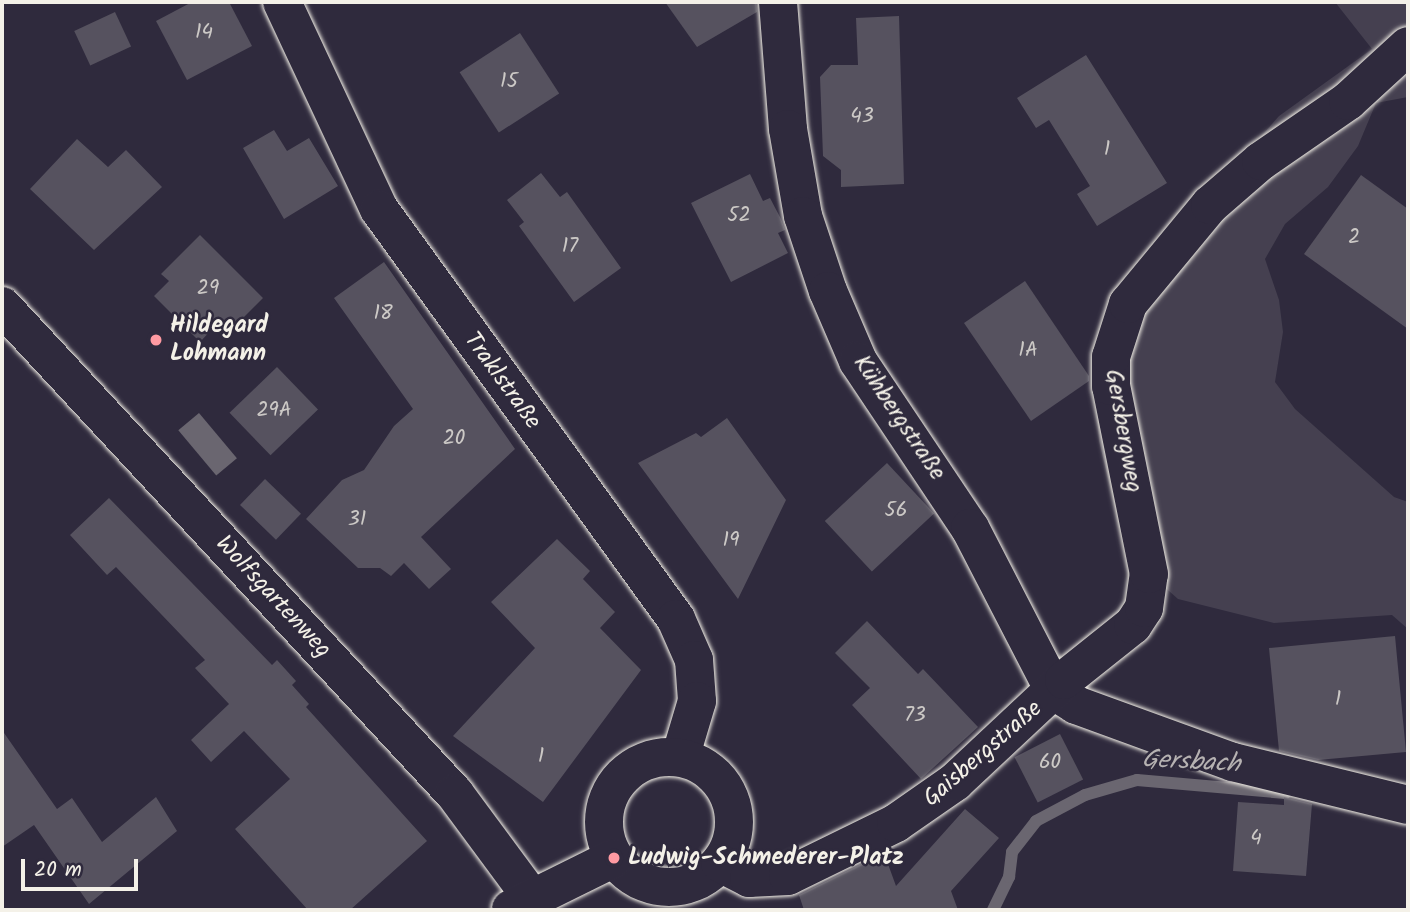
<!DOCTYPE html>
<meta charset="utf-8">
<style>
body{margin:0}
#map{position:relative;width:1410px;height:912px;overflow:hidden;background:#2f2a3d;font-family:Kalam,sans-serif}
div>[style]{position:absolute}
.green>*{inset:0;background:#454050}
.water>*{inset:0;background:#6a6670;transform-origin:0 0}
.stream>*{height:12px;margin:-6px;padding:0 6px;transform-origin:6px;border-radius:6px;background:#6a6670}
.building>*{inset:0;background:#56525f;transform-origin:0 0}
.roads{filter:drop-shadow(0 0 2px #f4f1e8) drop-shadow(0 0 2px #f4f1e8)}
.minor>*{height:38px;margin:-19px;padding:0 19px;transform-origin:19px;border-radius:19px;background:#2f2a3d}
.minor>.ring{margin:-19px;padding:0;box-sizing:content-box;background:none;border:38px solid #2f2a3d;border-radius:50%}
.dots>*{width:19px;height:19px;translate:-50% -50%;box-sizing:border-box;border:4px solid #2f2a3d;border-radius:50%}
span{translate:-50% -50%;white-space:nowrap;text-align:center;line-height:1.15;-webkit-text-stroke:5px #2f2a3d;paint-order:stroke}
.number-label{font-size:21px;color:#ccc9c6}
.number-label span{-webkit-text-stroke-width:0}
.poi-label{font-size:24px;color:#f4f1e8;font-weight:700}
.left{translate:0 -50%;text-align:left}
.street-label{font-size:24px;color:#f4f1e8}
.water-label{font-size:26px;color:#b6b2b2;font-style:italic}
.frame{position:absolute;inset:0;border:4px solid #f4f1e8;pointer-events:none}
.scale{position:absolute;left:21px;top:859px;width:117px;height:32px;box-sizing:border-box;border:4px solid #f4f1e8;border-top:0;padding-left:9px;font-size:21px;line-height:24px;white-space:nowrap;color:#f4f1e8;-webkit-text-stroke:5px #2f2a3d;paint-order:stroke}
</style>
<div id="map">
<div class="green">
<div style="clip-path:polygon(1335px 2px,1408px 2px,1408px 97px,1376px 103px,1358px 146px,1328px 187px,1285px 224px,1265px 259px,1279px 300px,1283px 332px,1275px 382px,1295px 409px,1394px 497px,1408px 502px,1408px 629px,1392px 615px,1274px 623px,1178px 599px,1126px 553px,1099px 441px,1093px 359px,1119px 298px,1279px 116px,1372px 49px)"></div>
</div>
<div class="water">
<div style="left:199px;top:413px;width:59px;height:27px;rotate:50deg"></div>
</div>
<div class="stream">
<div style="left:993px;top:910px;width:37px;rotate:-64deg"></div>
<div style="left:1009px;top:877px;width:25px;rotate:-83deg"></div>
<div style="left:1012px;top:852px;width:39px;rotate:-52deg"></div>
<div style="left:1036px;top:821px;width:55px;rotate:-28deg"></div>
<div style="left:1085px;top:795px;width:54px;rotate:-16.1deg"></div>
<div style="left:1137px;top:780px;width:149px;rotate:5deg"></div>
</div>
<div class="building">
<div style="clip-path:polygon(192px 2px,229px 2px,252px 46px,187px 80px,156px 21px)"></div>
<div style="clip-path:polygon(665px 2px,756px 2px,757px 12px,697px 47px)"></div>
<div style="left:115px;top:12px;width:38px;height:45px;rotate:65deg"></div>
<div style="clip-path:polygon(899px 16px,904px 184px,841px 187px,841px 170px,823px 156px,820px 77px,831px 65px,858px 65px,856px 18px)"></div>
<div style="left:520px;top:33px;width:72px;height:72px;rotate:57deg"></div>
<div style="clip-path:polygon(1086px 55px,1167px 183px,1097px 226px,1077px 194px,1090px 186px,1049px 120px,1036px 128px,1017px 98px)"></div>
<div style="clip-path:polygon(274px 130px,287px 151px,309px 138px,338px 186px,284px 219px,243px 148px)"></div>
<div style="clip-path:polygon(77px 139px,108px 167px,126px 150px,162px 187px,94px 250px,30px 189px)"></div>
<div style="clip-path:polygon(541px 173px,560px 197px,567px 192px,621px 268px,574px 302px,519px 226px,524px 222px,507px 200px)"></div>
<div style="clip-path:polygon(750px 174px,763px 201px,770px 198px,781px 219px,785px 230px,778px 233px,788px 253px,731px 282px,691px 203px)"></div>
<div style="clip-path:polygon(1361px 175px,1408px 209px,1408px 329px,1304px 254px)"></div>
<div style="clip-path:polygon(200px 235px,263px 298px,224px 337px,214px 327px,200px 342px,154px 296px,169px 281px,161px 274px)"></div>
<div style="clip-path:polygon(384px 262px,515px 449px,421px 537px,451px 569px,429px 589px,404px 563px,391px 576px,380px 568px,358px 568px,306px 519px,342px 480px,364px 470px,394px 426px,413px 409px,334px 298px)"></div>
<div style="clip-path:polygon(1025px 281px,1089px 376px,1089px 381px,1031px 421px,964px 323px)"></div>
<div style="left:277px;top:367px;width:59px;height:66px;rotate:46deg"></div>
<div style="clip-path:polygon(727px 418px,786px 500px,738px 599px,638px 463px,696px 433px,701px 437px)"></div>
<div style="left:887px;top:463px;width:69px;height:85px;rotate:47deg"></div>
<div style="left:265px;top:479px;width:50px;height:36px;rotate:44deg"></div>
<div style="clip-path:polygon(109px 498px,272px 665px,277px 660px,296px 681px,292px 685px,309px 704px,306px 707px,427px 841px,350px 910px,308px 910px,235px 829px,290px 779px,244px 731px,211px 762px,191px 740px,229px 704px,195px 668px,205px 660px,116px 567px,107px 575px,70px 535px)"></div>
<div style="clip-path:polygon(557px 539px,590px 571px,583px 579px,615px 612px,600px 628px,641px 670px,543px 802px,453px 736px,535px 648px,491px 602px)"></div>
<div style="clip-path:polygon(867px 621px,918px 674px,923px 669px,978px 727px,921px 779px,852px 705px,870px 688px,835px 653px)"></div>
<div style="clip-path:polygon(1395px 636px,1406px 752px,1318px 760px,1279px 751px,1269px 648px)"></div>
<div style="clip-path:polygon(2px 730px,57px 809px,72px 798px,102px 842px,156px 797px,177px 831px,89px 904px,34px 825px,2px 847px)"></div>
<div style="left:1060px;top:734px;width:51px;height:51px;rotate:63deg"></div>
<div style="clip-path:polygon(1284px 797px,1312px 804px,1306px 876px,1233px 871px,1238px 802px,1284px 805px)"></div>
<div style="clip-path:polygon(965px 809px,999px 838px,951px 891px,958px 910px,804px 910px,799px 895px,884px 853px,896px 886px)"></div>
</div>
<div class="roads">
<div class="minor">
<div style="left:282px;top:2px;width:229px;rotate:64.9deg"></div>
<div style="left:379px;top:209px;width:506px;rotate:54.08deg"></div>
<div style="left:676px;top:619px;width:45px;rotate:66.3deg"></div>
<div style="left:694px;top:660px;width:41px;rotate:85.8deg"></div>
<div style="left:697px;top:701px;width:59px;rotate:106.6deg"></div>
<div style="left:778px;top:2px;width:127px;rotate:85.5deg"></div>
<div style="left:788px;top:129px;width:88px;rotate:80.2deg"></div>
<div style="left:803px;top:216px;width:79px;rotate:71.6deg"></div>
<div style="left:828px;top:291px;width:76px;rotate:66.8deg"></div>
<div style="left:858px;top:361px;width:201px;rotate:56.2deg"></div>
<div style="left:970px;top:528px;width:183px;rotate:62.7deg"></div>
<div style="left:1054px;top:691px;width:26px;rotate:32deg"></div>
<div style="left:1076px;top:705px;width:167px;rotate:20deg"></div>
<div style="left:1233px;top:762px;width:180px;rotate:13.8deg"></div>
<div style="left:2px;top:306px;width:666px;rotate:47.13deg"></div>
<div style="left:455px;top:794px;width:129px;rotate:53.5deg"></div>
<div class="ring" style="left:604px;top:757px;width:92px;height:92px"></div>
<div style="left:720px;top:863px;width:33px;rotate:27deg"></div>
<div style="left:749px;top:878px;width:39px;rotate:-3deg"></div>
<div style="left:788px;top:876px;width:120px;rotate:-26.1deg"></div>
<div style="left:896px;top:823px;width:72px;rotate:-34.8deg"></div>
<div style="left:955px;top:782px;width:149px;rotate:-43.1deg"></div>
<div style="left:1064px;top:680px;width:88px;rotate:-38.6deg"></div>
<div style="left:1133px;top:625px;width:20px;rotate:-57deg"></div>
<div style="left:1144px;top:608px;width:34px;rotate:-82deg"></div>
<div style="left:1149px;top:574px;width:192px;rotate:-101.4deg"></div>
<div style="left:1111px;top:386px;width:29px;rotate:-90deg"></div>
<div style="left:1111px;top:357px;width:56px;rotate:-72.2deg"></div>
<div style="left:1128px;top:304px;width:129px;rotate:-50.4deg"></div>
<div style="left:1210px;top:205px;width:67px;rotate:-40.8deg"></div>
<div style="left:1261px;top:161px;width:106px;rotate:-34.6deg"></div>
<div style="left:1348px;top:101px;width:81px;rotate:-42.5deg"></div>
<div style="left:511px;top:909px;width:115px;rotate:-26.3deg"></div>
</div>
</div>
<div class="dots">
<div style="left:156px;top:340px;background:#ff9aa2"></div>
<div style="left:614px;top:858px;background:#ff9aa2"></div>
</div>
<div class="number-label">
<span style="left:204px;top:33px">14</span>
<span style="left:509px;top:82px">15</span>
<span style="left:862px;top:117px">43</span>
<span style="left:1107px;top:150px">1</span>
<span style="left:739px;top:216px">52</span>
<span style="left:1354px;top:238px">2</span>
<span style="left:570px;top:247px">17</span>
<span style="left:208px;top:289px">29</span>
<span style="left:383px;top:314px">18</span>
<span style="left:1028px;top:351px">1A</span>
<span style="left:274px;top:411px">29A</span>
<span style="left:454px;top:439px">20</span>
<span style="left:896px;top:511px">56</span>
<span style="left:357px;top:520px">31</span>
<span style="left:731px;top:541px">19</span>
<span style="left:1338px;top:700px">1</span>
<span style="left:915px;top:716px">73</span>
<span style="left:541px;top:757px">1</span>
<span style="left:1050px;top:763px">60</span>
<span style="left:1256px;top:839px">4</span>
</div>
<div class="poi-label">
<span class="left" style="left:170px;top:340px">Hildegard<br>Lohmann</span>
<span class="left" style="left:628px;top:858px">Ludwig-Schmederer-Platz</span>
</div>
<div class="street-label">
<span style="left:502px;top:381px;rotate:54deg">Traklstraße</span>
<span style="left:899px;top:418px;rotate:56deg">Kühbergstraße</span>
<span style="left:1123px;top:431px;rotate:80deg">Gersbergweg</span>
<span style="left:273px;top:597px;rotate:47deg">Wolfsgartenweg</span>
<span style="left:983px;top:754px;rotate:-41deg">Gaisbergstraße</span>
</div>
<div class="water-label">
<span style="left:1191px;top:763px;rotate:3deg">Gersbach</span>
</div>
<div class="frame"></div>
<div class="scale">20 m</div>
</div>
